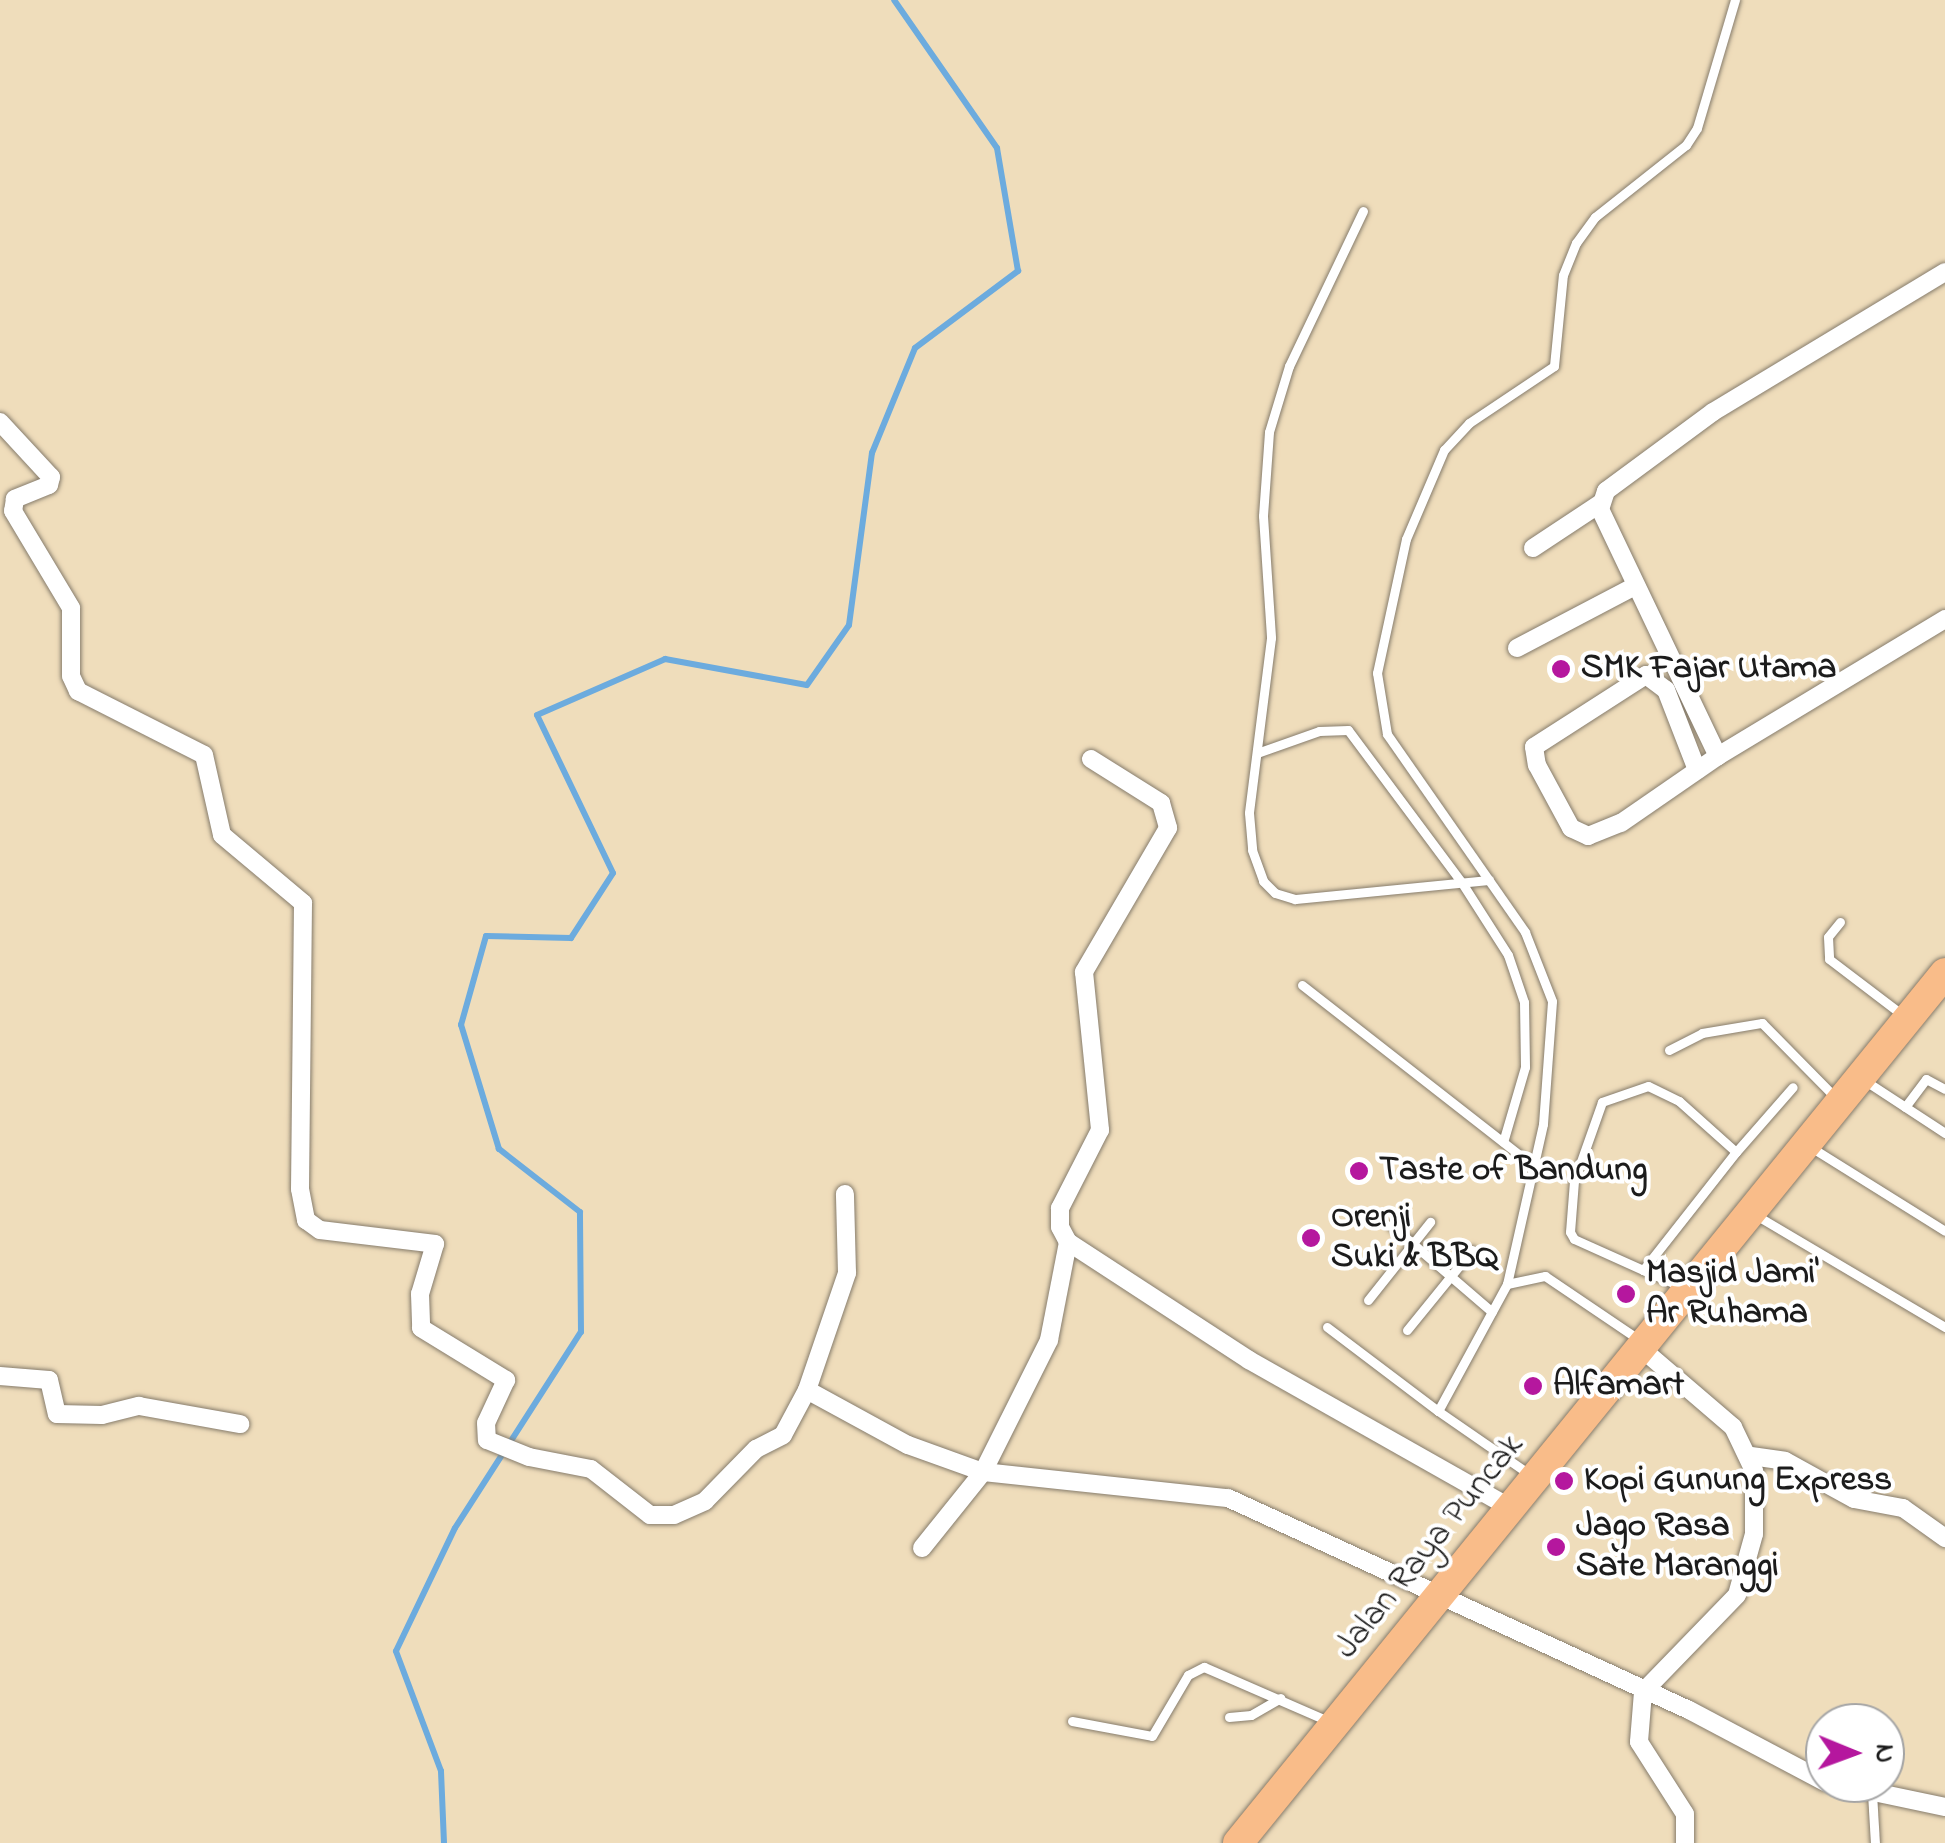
<!DOCTYPE html>
<style>
body{margin:0}
#map{position:relative;width:1945px;height:1843px;overflow:hidden;background:#efddbb;font-family:"Indie Flower",sans-serif}
div>[style]{position:absolute}
.stream>*{height:6px;margin:-3px;padding:0 3px;transform-origin:3px;border-radius:3px;background:#6cabde}
.roads{filter:drop-shadow(0 0 2px #867c6c) drop-shadow(0 0 2px #867c6c)}
.service>*{height:9px;margin:-4.5px;padding:0 4.5px;transform-origin:4.5px;border-radius:4.5px;background:#fff}
.minor>*{height:18px;margin:-9px;padding:0 9px;transform-origin:9px;border-radius:9px;background:#fff}
.trunk>*{height:30px;margin:-15px;padding:0 15px;transform-origin:15px;border-radius:15px;background:#f9bc89}
.dots>*{width:28px;height:28px;translate:-50% -50%;box-sizing:border-box;border:5px solid #fff;border-radius:50%}
span{translate:-50% -50%;white-space:nowrap;text-align:center;line-height:1.15;-webkit-text-stroke:8px #fff;paint-order:stroke}
.poi-label{font-size:35px;color:#1c1c1c;font-weight:700}
.left{translate:0 -50%;text-align:left}
.street-label{font-size:35px;color:#1c1c1c}
.north{position:absolute;left:1805px;top:1703px;width:100px;height:100px;box-sizing:border-box;background:#fff;border:2px solid #a4a4a4;border-radius:50%;rotate:91deg;font-size:28px;font-weight:700;line-height:40px;text-align:center;color:#1c1c1c}
.north::after{content:'';display:block;margin:auto;width:35px;height:45px;background:#b5179e;clip-path:polygon(50% 0,100% 100%,50% 72%,0 100%)}
</style>
<div id="map">
<div class="stream">
<div style="left:444px;top:1843px;width:72px;rotate:-92.4deg"></div>
<div style="left:441px;top:1771px;width:128px;rotate:-110.6deg"></div>
<div style="left:396px;top:1651px;width:136px;rotate:-64.4deg"></div>
<div style="left:455px;top:1528px;width:233px;rotate:-57.3deg"></div>
<div style="left:581px;top:1332px;width:120px;rotate:-90.5deg"></div>
<div style="left:580px;top:1212px;width:103px;rotate:-142.1deg"></div>
<div style="left:499px;top:1149px;width:130px;rotate:-107deg"></div>
<div style="left:461px;top:1025px;width:92px;rotate:-74.3deg"></div>
<div style="left:486px;top:936px;width:85px;rotate:1.3deg"></div>
<div style="left:571px;top:938px;width:77px;rotate:-57.1deg"></div>
<div style="left:613px;top:873px;width:175px;rotate:-115.7deg"></div>
<div style="left:537px;top:715px;width:140px;rotate:-23.6deg"></div>
<div style="left:665px;top:659px;width:144px;rotate:10.4deg"></div>
<div style="left:807px;top:685px;width:73px;rotate:-55deg"></div>
<div style="left:849px;top:625px;width:174px;rotate:-82.4deg"></div>
<div style="left:872px;top:453px;width:113px;rotate:-67.7deg"></div>
<div style="left:915px;top:348px;width:129px;rotate:-36.8deg"></div>
<div style="left:1018px;top:271px;width:125px;rotate:-99.7deg"></div>
<div style="left:997px;top:148px;width:180px;rotate:-124.8deg"></div>
</div>
<div class="roads">
<div class="service">
<div style="left:1363px;top:211px;width:172px;rotate:115.5deg"></div>
<div style="left:1289px;top:366px;width:69px;rotate:106.9deg"></div>
<div style="left:1269px;top:432px;width:84px;rotate:94.1deg"></div>
<div style="left:1263px;top:516px;width:122px;rotate:86.2deg"></div>
<div style="left:1271px;top:638px;width:176px;rotate:97.2deg"></div>
<div style="left:1249px;top:813px;width:37px;rotate:85deg"></div>
<div style="left:1252px;top:850px;width:33px;rotate:70deg"></div>
<div style="left:1263px;top:881px;width:17px;rotate:45deg"></div>
<div style="left:1275px;top:893px;width:21px;rotate:17deg"></div>
<div style="left:1295px;top:899px;width:195px;rotate:-5.6deg"></div>
<div style="left:1257px;top:753px;width:66px;rotate:-19.5deg"></div>
<div style="left:1319px;top:731px;width:29px;rotate:-2deg"></div>
<div style="left:1348px;top:730px;width:191px;rotate:53.3deg"></div>
<div style="left:1462px;top:883px;width:85px;rotate:57.4deg"></div>
<div style="left:1508px;top:955px;width:50px;rotate:71.2deg"></div>
<div style="left:1524px;top:1002px;width:65px;rotate:89.1deg"></div>
<div style="left:1525px;top:1067px;width:78px;rotate:106.3deg"></div>
<div style="left:1840px;top:922px;width:19px;rotate:129deg"></div>
<div style="left:1828px;top:937px;width:22px;rotate:87deg"></div>
<div style="left:1829px;top:959px;width:96px;rotate:37.3deg"></div>
<div style="left:1302px;top:985px;width:294px;rotate:38deg"></div>
<div style="left:1669px;top:1050px;width:37px;rotate:-27deg"></div>
<div style="left:1702px;top:1033px;width:61px;rotate:-9.5deg"></div>
<div style="left:1762px;top:1023px;width:104px;rotate:45.4deg"></div>
<div style="left:1864px;top:1080px;width:97px;rotate:33.2deg"></div>
<div style="left:1905px;top:1107px;width:35px;rotate:-53deg"></div>
<div style="left:1926px;top:1079px;width:21px;rotate:28deg"></div>
<div style="left:1809px;top:1146px;width:160px;rotate:32deg"></div>
<div style="left:1736px;top:1152px;width:86px;rotate:-48.8deg"></div>
<div style="left:1754px;top:1214px;width:222px;rotate:30.6deg"></div>
<div style="left:1391px;top:1225px;width:133px;rotate:40.7deg"></div>
<div style="left:1643px;top:1270px;width:150px;rotate:-51.8deg"></div>
<div style="left:1736px;top:1152px;width:76px;rotate:-138.2deg"></div>
<div style="left:1679px;top:1101px;width:34px;rotate:-154deg"></div>
<div style="left:1648px;top:1086px;width:49px;rotate:160.8deg"></div>
<div style="left:1602px;top:1102px;width:84px;rotate:109.5deg"></div>
<div style="left:1574px;top:1181px;width:51px;rotate:94.5deg"></div>
<div style="left:1570px;top:1232px;width:8px;rotate:60deg"></div>
<div style="left:1574px;top:1239px;width:76px;rotate:24.2deg"></div>
<div style="left:1643px;top:1270px;width:46px;rotate:23.2deg"></div>
<div style="left:1507px;top:1284px;width:39px;rotate:-12deg"></div>
<div style="left:1545px;top:1276px;width:112px;rotate:34.1deg"></div>
<div style="left:1368px;top:1300px;width:100px;rotate:-51.5deg"></div>
<div style="left:1327px;top:1327px;width:139px;rotate:37.1deg"></div>
<div style="left:1407px;top:1330px;width:103px;rotate:-50.9deg"></div>
<div style="left:1532px;top:1476px;width:114px;rotate:-145.3deg"></div>
<div style="left:1438px;top:1411px;width:145px;rotate:-61.5deg"></div>
<div style="left:1507px;top:1284px;width:164px;rotate:-77.3deg"></div>
<div style="left:1543px;top:1124px;width:123px;rotate:-85.8deg"></div>
<div style="left:1552px;top:1001px;width:74px;rotate:-111.4deg"></div>
<div style="left:1525px;top:932px;width:241px;rotate:-124.9deg"></div>
<div style="left:1387px;top:734px;width:62px;rotate:-99.3deg"></div>
<div style="left:1377px;top:673px;width:137px;rotate:-77.8deg"></div>
<div style="left:1406px;top:539px;width:97px;rotate:-66.9deg"></div>
<div style="left:1444px;top:450px;width:37px;rotate:-47deg"></div>
<div style="left:1469px;top:423px;width:102px;rotate:-33.8deg"></div>
<div style="left:1554px;top:366px;width:91px;rotate:-84.4deg"></div>
<div style="left:1563px;top:275px;width:35px;rotate:-68deg"></div>
<div style="left:1576px;top:243px;width:32px;rotate:-54deg"></div>
<div style="left:1595px;top:217px;width:116px;rotate:-38.4deg"></div>
<div style="left:1686px;top:145px;width:20px;rotate:-57deg"></div>
<div style="left:1697px;top:128px;width:134px;rotate:-73.5deg"></div>
<div style="left:1229px;top:1717px;width:22px;rotate:-5deg"></div>
<div style="left:1251px;top:1715px;width:34px;rotate:-30deg"></div>
<div style="left:1072px;top:1721px;width:81px;rotate:10.6deg"></div>
<div style="left:1152px;top:1736px;width:71px;rotate:-59.5deg"></div>
<div style="left:1188px;top:1675px;width:18px;rotate:-27deg"></div>
<div style="left:1204px;top:1667px;width:135px;rotate:23.5deg"></div>
<div style="left:1872px;top:1793px;width:50px;rotate:86.6deg"></div>
</div>
<div class="minor">
<div style="left:1945px;top:272px;width:271px;rotate:148.9deg"></div>
<div style="left:1713px;top:412px;width:133px;rotate:143.6deg"></div>
<div style="left:1606px;top:491px;width:19px;rotate:108deg"></div>
<div style="left:1600px;top:509px;width:274px;rotate:64.5deg"></div>
<div style="left:1718px;top:756px;width:265px;rotate:-31.1deg"></div>
<div style="left:0;top:422px;width:75px;rotate:47.2deg"></div>
<div style="left:51px;top:477px;width:8px;rotate:104deg"></div>
<div style="left:49px;top:485px;width:37px;rotate:158deg"></div>
<div style="left:15px;top:499px;width:12px;rotate:99deg"></div>
<div style="left:13px;top:511px;width:113px;rotate:59.1deg"></div>
<div style="left:71px;top:608px;width:68px;rotate:90deg"></div>
<div style="left:71px;top:676px;width:17px;rotate:65deg"></div>
<div style="left:78px;top:691px;width:141px;rotate:26.9deg"></div>
<div style="left:204px;top:755px;width:82px;rotate:77.3deg"></div>
<div style="left:222px;top:835px;width:106px;rotate:40deg"></div>
<div style="left:303px;top:903px;width:286px;rotate:90.6deg"></div>
<div style="left:300px;top:1189px;width:32px;rotate:79deg"></div>
<div style="left:306px;top:1220px;width:17px;rotate:36deg"></div>
<div style="left:320px;top:1230px;width:116px;rotate:6.9deg"></div>
<div style="left:435px;top:1244px;width:52px;rotate:106.7deg"></div>
<div style="left:420px;top:1294px;width:34px;rotate:88deg"></div>
<div style="left:421px;top:1328px;width:100px;rotate:31.5deg"></div>
<div style="left:506px;top:1380px;width:47px;rotate:114.9deg"></div>
<div style="left:486px;top:1423px;width:17px;rotate:87deg"></div>
<div style="left:487px;top:1440px;width:45px;rotate:22deg"></div>
<div style="left:529px;top:1457px;width:63px;rotate:11deg"></div>
<div style="left:591px;top:1469px;width:75px;rotate:37.9deg"></div>
<div style="left:650px;top:1515px;width:24px"></div>
<div style="left:674px;top:1515px;width:34px;rotate:-24deg"></div>
<div style="left:705px;top:1501px;width:73px;rotate:-45.6deg"></div>
<div style="left:756px;top:1449px;width:30px;rotate:-27deg"></div>
<div style="left:783px;top:1435px;width:51px;rotate:-61.9deg"></div>
<div style="left:807px;top:1390px;width:124px;rotate:-71.1deg"></div>
<div style="left:847px;top:1273px;width:79px;rotate:-91.5deg"></div>
<div style="left:1533px;top:548px;width:82px;rotate:-33.5deg"></div>
<div style="left:1517px;top:648px;width:131px;rotate:-27.7deg"></div>
<div style="left:1091px;top:759px;width:83px;rotate:32.2deg"></div>
<div style="left:1161px;top:803px;width:26px;rotate:74deg"></div>
<div style="left:1168px;top:828px;width:167px;rotate:120.3deg"></div>
<div style="left:1084px;top:972px;width:159px;rotate:84.2deg"></div>
<div style="left:1100px;top:1130px;width:88px;rotate:117.1deg"></div>
<div style="left:1060px;top:1208px;width:19px;rotate:90deg"></div>
<div style="left:1060px;top:1227px;width:17px;rotate:62deg"></div>
<div style="left:1068px;top:1242px;width:216px;rotate:33.1deg"></div>
<div style="left:1249px;top:1360px;width:302px;rotate:29.5deg"></div>
<div style="left:1697px;top:770px;width:86px;rotate:-111.2deg"></div>
<div style="left:1666px;top:690px;width:25px;rotate:-143deg"></div>
<div style="left:1646px;top:675px;width:133px;rotate:147.3deg"></div>
<div style="left:1534px;top:747px;width:18px;rotate:81deg"></div>
<div style="left:1537px;top:765px;width:72px;rotate:61.6deg"></div>
<div style="left:1571px;top:828px;width:19px;rotate:25deg"></div>
<div style="left:1588px;top:836px;width:35px;rotate:-22deg"></div>
<div style="left:1621px;top:823px;width:118px;rotate:-34.6deg"></div>
<div style="left:1642px;top:1349px;width:120px;rotate:40.6deg"></div>
<div style="left:1733px;top:1427px;width:49px;rotate:64.5deg"></div>
<div style="left:1754px;top:1471px;width:63px;rotate:90deg"></div>
<div style="left:1754px;top:1534px;width:63px;rotate:105.6deg"></div>
<div style="left:1737px;top:1595px;width:135px;rotate:134.1deg"></div>
<div style="left:1643px;top:1692px;width:50px;rotate:94.6deg"></div>
<div style="left:1639px;top:1742px;width:85px;rotate:57.4deg"></div>
<div style="left:1685px;top:1814px;width:29px;rotate:90deg"></div>
<div style="left:0;top:1376px;width:49px;rotate:4.7deg"></div>
<div style="left:49px;top:1380px;width:35px;rotate:77deg"></div>
<div style="left:57px;top:1414px;width:45px;rotate:1.3deg"></div>
<div style="left:102px;top:1415px;width:38px;rotate:-14deg"></div>
<div style="left:139px;top:1406px;width:103px;rotate:10.1deg"></div>
<div style="left:807px;top:1390px;width:115px;rotate:28.6deg"></div>
<div style="left:908px;top:1445px;width:80px;rotate:19.8deg"></div>
<div style="left:983px;top:1472px;width:148px;rotate:-63.4deg"></div>
<div style="left:1049px;top:1340px;width:100px;rotate:-79deg"></div>
<div style="left:1751px;top:1456px;width:34px;rotate:8deg"></div>
<div style="left:1785px;top:1461px;width:79px;rotate:28.8deg"></div>
<div style="left:1854px;top:1499px;width:50px;rotate:10.4deg"></div>
<div style="left:1903px;top:1508px;width:52px;rotate:35.5deg"></div>
<div style="left:922px;top:1548px;width:97px;rotate:-51.2deg"></div>
<div style="left:983px;top:1472px;width:246px;rotate:6.1deg"></div>
<div style="left:1228px;top:1498px;width:507px;rotate:24.7deg"></div>
<div style="left:1689px;top:1710px;width:154px;rotate:27.9deg"></div>
<div style="left:1831px;top:1783px;width:116px;rotate:11.9deg"></div>
</div>
<div class="trunk">
<div style="left:1238px;top:1843px;width:1121px;rotate:-50.9deg"></div>
</div>
</div>
<div class="dots">
<div style="left:1561px;top:669px;background:#b5179e"></div>
<div style="left:1359px;top:1171px;background:#b5179e"></div>
<div style="left:1311px;top:1238px;background:#b5179e"></div>
<div style="left:1626px;top:1294px;background:#b5179e"></div>
<div style="left:1533px;top:1386px;background:#b5179e"></div>
<div style="left:1564px;top:1481px;background:#b5179e"></div>
<div style="left:1556px;top:1547px;background:#b5179e"></div>
</div>
<div class="poi-label">
<span class="left" style="left:1581px;top:669px">SMK Fajar Utama</span>
<span class="left" style="left:1379px;top:1171px">Taste of Bandung</span>
<span class="left" style="left:1331px;top:1238px">Orenji<br>Suki &amp; BBQ</span>
<span class="left" style="left:1646px;top:1294px">Masjid Jami'<br>Ar Ruhama</span>
<span class="left" style="left:1553px;top:1386px">Alfamart</span>
<span class="left" style="left:1584px;top:1481px">Kopi Gunung Express</span>
<span class="left" style="left:1576px;top:1547px">Jago Rasa<br>Sate Maranggi</span>
</div>
<div class="street-label">
<span style="left:1430px;top:1547px;rotate:-51deg">Jalan Raya Puncak</span>
</div>
<div class="north">N</div>
</div>
